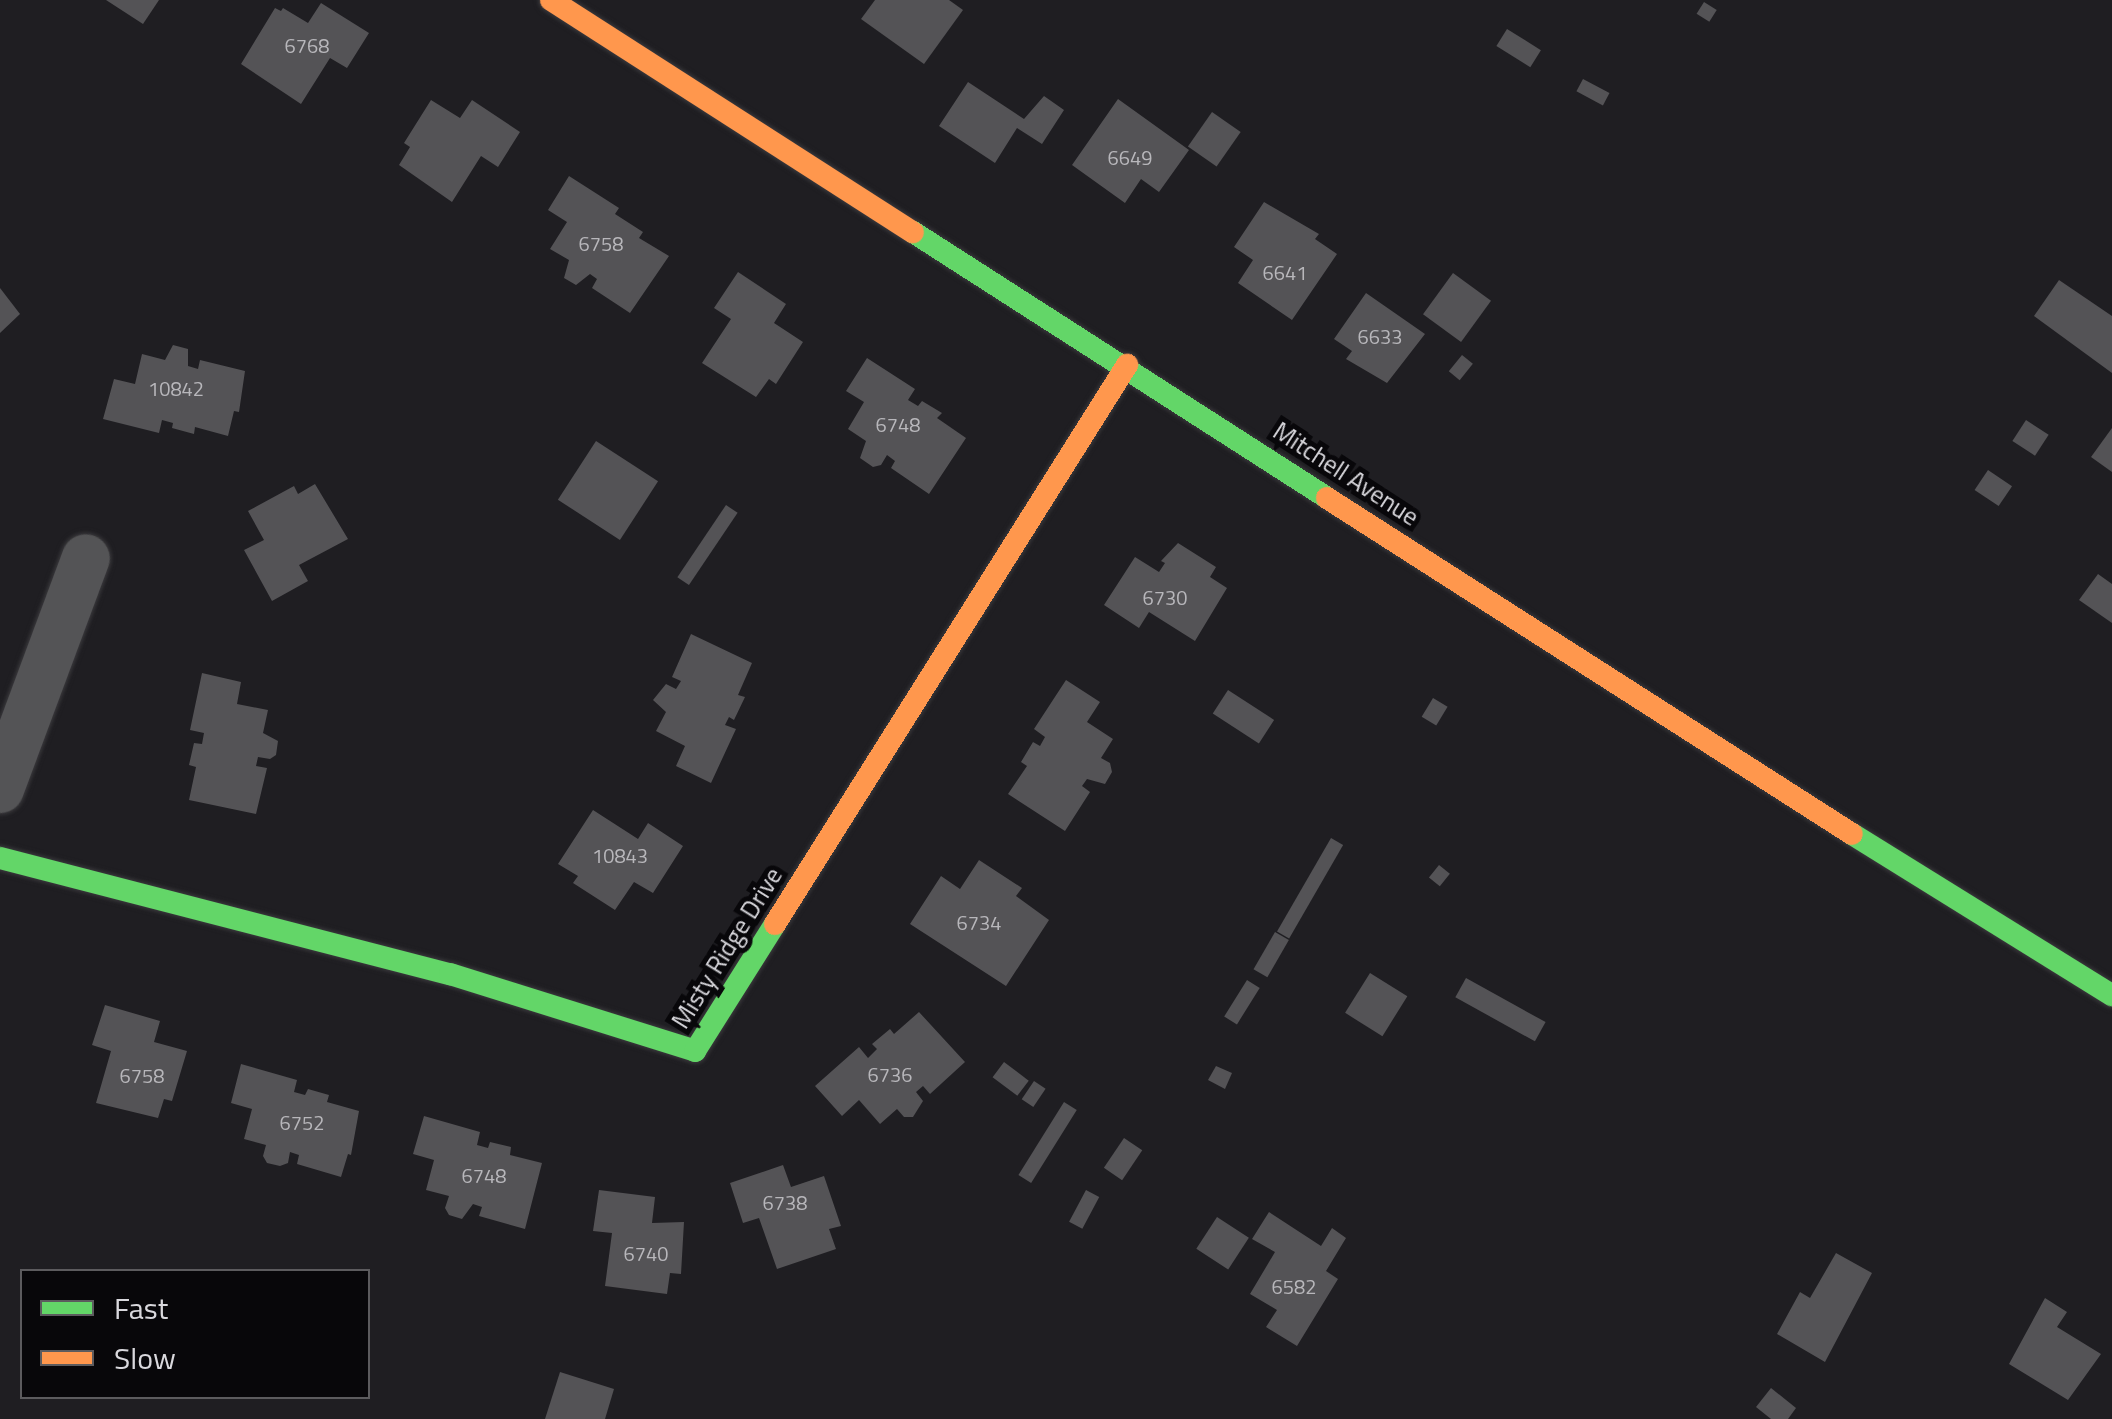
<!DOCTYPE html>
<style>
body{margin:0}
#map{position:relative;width:2112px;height:1419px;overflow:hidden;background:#1f1e22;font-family:"Titillium Web",sans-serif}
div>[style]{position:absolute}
.building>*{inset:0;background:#545356;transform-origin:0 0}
.roads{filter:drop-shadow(0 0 2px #3b3a3d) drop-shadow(0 0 2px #3b3a3d)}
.street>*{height:48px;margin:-24px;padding:0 24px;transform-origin:24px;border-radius:24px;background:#545456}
.fast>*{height:22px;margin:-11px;padding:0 11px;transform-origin:11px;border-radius:11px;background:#63d668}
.slow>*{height:22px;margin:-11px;padding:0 11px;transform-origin:11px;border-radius:11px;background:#ff974d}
span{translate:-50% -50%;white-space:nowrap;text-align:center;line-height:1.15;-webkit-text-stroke:10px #08070a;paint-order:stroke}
.number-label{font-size:20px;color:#b8b7bb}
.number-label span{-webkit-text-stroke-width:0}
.street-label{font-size:25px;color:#d9d8dd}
.legend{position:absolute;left:20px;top:1269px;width:350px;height:130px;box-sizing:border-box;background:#08070a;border:2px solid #5c5b5e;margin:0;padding:12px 18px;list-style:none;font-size:30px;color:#d9d8dd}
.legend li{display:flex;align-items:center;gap:20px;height:50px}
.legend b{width:50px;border:2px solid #5c5b5e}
</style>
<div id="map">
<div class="building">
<div style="clip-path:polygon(106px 0,159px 0,143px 24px)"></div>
<div style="clip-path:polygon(875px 0,949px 0,963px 10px,924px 64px,861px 19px)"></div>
<div style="left:1704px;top:2px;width:15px;height:14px;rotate:32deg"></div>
<div style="clip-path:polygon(321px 3px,369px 33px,347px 68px,330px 58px,301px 104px,241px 64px,275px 8px,281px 11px,283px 8px,308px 23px)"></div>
<div style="left:1507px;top:29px;width:40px;height:20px;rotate:32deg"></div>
<div style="left:1583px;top:79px;width:30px;height:14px;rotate:28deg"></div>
<div style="clip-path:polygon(968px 82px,1024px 119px,1044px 96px,1064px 110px,1042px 144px,1017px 128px,995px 163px,939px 126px)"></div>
<div style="clip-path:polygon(1118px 99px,1189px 150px,1159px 192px,1141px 179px,1125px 203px,1072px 165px)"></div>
<div style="clip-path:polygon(431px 100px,460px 118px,472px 100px,520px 132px,498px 167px,481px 156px,452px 202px,399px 165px,410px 147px,404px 143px)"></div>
<div style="left:1212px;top:112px;width:35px;height:42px;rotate:35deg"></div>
<div style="clip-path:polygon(569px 176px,619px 208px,615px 214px,643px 232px,639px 238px,669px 256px,630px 313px,592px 288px,597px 279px,590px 274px,576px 285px,564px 278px,569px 260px,550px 249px,567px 222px,548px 210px)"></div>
<div style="clip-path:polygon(1264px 202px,1319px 234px,1315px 239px,1337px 254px,1292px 320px,1238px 283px,1253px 260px,1234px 247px)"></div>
<div style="clip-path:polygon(738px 272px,786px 304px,774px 323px,803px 342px,776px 384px,769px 379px,756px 397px,702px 363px,731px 319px,714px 308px)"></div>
<div style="left:1453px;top:273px;width:47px;height:51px;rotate:36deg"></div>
<div style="clip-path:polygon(2059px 280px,2112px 316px,2112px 373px,2034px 316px)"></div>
<div style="clip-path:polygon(0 288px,20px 314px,0 333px)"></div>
<div style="clip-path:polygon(1366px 293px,1425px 334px,1387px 383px,1346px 359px,1352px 351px,1334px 339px)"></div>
<div style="clip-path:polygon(173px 345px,188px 349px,188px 366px,198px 369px,200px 360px,245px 371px,239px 412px,234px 411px,228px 436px,195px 427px,194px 434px,172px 428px,173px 423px,162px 420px,159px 433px,103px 419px,114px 379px,135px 384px,142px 354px,165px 360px)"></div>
<div style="left:1462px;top:355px;width:14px;height:21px;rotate:39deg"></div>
<div style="clip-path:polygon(867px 358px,915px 389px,908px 400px,918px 406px,922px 401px,942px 413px,937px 418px,966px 438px,929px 494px,891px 468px,895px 461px,887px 455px,881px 465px,873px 467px,860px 458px,866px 441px,848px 429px,864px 402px,846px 391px)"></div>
<div style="left:2026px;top:420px;width:27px;height:25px;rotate:33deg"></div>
<div style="clip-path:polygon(2112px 428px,2112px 472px,2091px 457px)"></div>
<div style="left:596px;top:441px;width:74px;height:70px;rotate:33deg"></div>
<div style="left:1988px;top:470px;width:29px;height:24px;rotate:34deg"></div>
<div style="clip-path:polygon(315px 484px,348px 539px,299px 565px,308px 581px,272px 601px,244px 550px,264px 540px,248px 511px,294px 486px,298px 494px)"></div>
<div style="left:726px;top:505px;width:14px;height:87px;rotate:34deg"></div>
<div style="clip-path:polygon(1178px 543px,1216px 567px,1210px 577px,1227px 588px,1195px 641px,1149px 612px,1139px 628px,1104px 605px,1135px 557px,1159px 572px,1165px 563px,1161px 561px)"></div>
<div style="clip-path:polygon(2098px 574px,2112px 584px,2112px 623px,2079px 600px)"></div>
<div style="clip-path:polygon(691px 634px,752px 663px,738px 695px,745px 697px,734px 720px,729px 717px,725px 725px,736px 729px,711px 783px,676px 766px,685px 746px,656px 731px,666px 712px,653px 700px,666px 684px,676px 689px,681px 681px,672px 677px)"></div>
<div style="clip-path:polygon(202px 673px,241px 682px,237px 704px,268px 710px,263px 733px,278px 741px,276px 755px,270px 759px,258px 757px,256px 766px,267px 768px,256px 814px,189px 800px,196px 767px,189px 765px,194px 743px,202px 744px,204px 733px,190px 730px)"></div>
<div style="clip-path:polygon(1066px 680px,1100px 702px,1087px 722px,1113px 739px,1101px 758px,1110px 763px,1112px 772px,1105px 784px,1087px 779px,1082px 786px,1090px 792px,1065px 831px,1008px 794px,1027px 766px,1021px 762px,1033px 742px,1040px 746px,1045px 737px,1034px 729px)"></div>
<div style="left:1228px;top:690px;width:55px;height:28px;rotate:33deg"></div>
<div style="left:1433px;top:698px;width:17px;height:22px;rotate:31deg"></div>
<div style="clip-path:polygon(593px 810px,638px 839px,648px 823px,683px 846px,653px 893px,634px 882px,615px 910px,573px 883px,578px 876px,558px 864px)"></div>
<div style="left:1331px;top:838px;width:14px;height:108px;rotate:30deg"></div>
<div style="clip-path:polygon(979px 860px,1022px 888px,1016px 896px,1049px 920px,1006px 986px,910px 924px,941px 876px,960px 889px)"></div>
<div style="left:1439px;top:865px;width:14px;height:16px;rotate:39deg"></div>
<div style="left:1275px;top:932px;width:16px;height:43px;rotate:30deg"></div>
<div style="left:1370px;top:973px;width:44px;height:47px;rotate:32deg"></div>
<div style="left:1466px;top:978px;width:91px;height:22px;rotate:29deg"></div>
<div style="left:1247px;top:980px;width:15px;height:43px;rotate:32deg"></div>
<div style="clip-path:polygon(105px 1005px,160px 1021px,154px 1042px,187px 1051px,172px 1101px,164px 1099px,158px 1118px,96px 1103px,111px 1051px,92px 1045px)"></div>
<div style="clip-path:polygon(919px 1012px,965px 1062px,930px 1094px,923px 1086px,916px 1092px,923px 1101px,913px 1117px,904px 1117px,897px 1109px,880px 1124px,859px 1100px,842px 1116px,815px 1086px,859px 1047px,868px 1058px,877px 1049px,872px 1044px,890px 1029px,894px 1034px)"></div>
<div style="left:1004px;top:1062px;width:31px;height:19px;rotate:37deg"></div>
<div style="clip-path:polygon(241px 1064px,297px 1080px,294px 1092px,305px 1095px,308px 1089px,329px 1095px,327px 1102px,359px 1111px,351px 1155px,348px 1154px,341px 1177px,297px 1164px,299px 1155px,290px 1152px,288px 1163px,280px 1166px,267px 1163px,263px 1156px,266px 1145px,244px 1139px,252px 1109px,231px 1103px)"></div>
<div style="clip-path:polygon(1216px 1066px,1232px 1073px,1225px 1089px,1208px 1080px)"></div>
<div style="left:1034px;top:1081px;width:14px;height:22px;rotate:34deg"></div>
<div style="left:1064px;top:1102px;width:15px;height:86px;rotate:32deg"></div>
<div style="clip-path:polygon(424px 1116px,480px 1132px,477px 1145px,488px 1148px,490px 1142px,511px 1147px,510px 1155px,542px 1163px,525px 1229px,479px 1216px,482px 1207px,473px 1204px,462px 1219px,449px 1215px,445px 1208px,449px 1196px,426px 1190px,434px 1160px,413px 1154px)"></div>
<div style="left:1124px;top:1138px;width:22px;height:36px;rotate:34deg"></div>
<div style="clip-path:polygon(783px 1165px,791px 1187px,824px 1176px,841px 1226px,829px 1229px,836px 1249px,777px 1269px,759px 1218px,743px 1223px,730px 1183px)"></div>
<div style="clip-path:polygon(599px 1190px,655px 1197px,652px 1223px,684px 1222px,681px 1274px,670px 1273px,667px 1294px,605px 1286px,612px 1233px,593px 1231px)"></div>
<div style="left:1086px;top:1190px;width:15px;height:36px;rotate:28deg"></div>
<div style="clip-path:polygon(1269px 1212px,1321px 1246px,1332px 1228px,1346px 1238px,1326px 1271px,1338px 1279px,1297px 1346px,1266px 1327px,1277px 1310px,1250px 1294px,1275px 1252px,1252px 1239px)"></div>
<div style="left:1217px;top:1217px;width:38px;height:38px;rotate:33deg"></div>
<div style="clip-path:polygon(1836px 1253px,1872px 1273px,1825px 1362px,1777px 1334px,1800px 1292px,1810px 1298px)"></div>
<div style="clip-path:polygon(2045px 1298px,2067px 1312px,2057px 1327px,2101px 1354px,2068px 1400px,2009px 1364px)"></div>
<div style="clip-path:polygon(560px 1372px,614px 1389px,605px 1419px,545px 1419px)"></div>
<div style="clip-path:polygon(1771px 1388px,1796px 1408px,1788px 1419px,1771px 1419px,1756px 1407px)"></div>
</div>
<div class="roads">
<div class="street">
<div style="left:0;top:789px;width:246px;rotate:-69.6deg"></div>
</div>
<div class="fast">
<div style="left:913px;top:232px;width:492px;rotate:32.7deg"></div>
<div style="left:1852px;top:834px;width:306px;rotate:31.8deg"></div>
<div style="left:0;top:858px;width:465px;rotate:14.5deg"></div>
<div style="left:450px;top:974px;width:257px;rotate:17.4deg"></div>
<div style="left:695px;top:1051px;width:150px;rotate:-57.8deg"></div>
</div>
<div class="slow">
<div style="left:551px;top:0;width:430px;rotate:32.7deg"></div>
<div style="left:1327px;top:498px;width:623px;rotate:32.62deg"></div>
<div style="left:775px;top:924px;width:661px;rotate:-57.8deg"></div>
</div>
</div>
<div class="number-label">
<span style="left:307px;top:45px">6768</span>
<span style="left:1130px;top:157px">6649</span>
<span style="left:601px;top:243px">6758</span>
<span style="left:1285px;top:272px">6641</span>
<span style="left:1380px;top:336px">6633</span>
<span style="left:176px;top:388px">10842</span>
<span style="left:898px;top:424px">6748</span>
<span style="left:1165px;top:597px">6730</span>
<span style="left:620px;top:855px">10843</span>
<span style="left:979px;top:922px">6734</span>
<span style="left:890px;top:1074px">6736</span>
<span style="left:142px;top:1075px">6758</span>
<span style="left:302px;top:1122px">6752</span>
<span style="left:484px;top:1175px">6748</span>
<span style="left:785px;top:1202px">6738</span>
<span style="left:646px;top:1253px">6740</span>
<span style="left:1294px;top:1286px">6582</span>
</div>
<div class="street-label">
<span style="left:1346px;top:474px;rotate:33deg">Mitchell Avenue</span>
<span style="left:727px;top:948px;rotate:-58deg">Misty Ridge Drive</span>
</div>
<ul class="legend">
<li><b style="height:12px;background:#63d668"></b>Fast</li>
<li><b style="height:12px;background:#ff974d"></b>Slow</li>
</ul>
</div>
